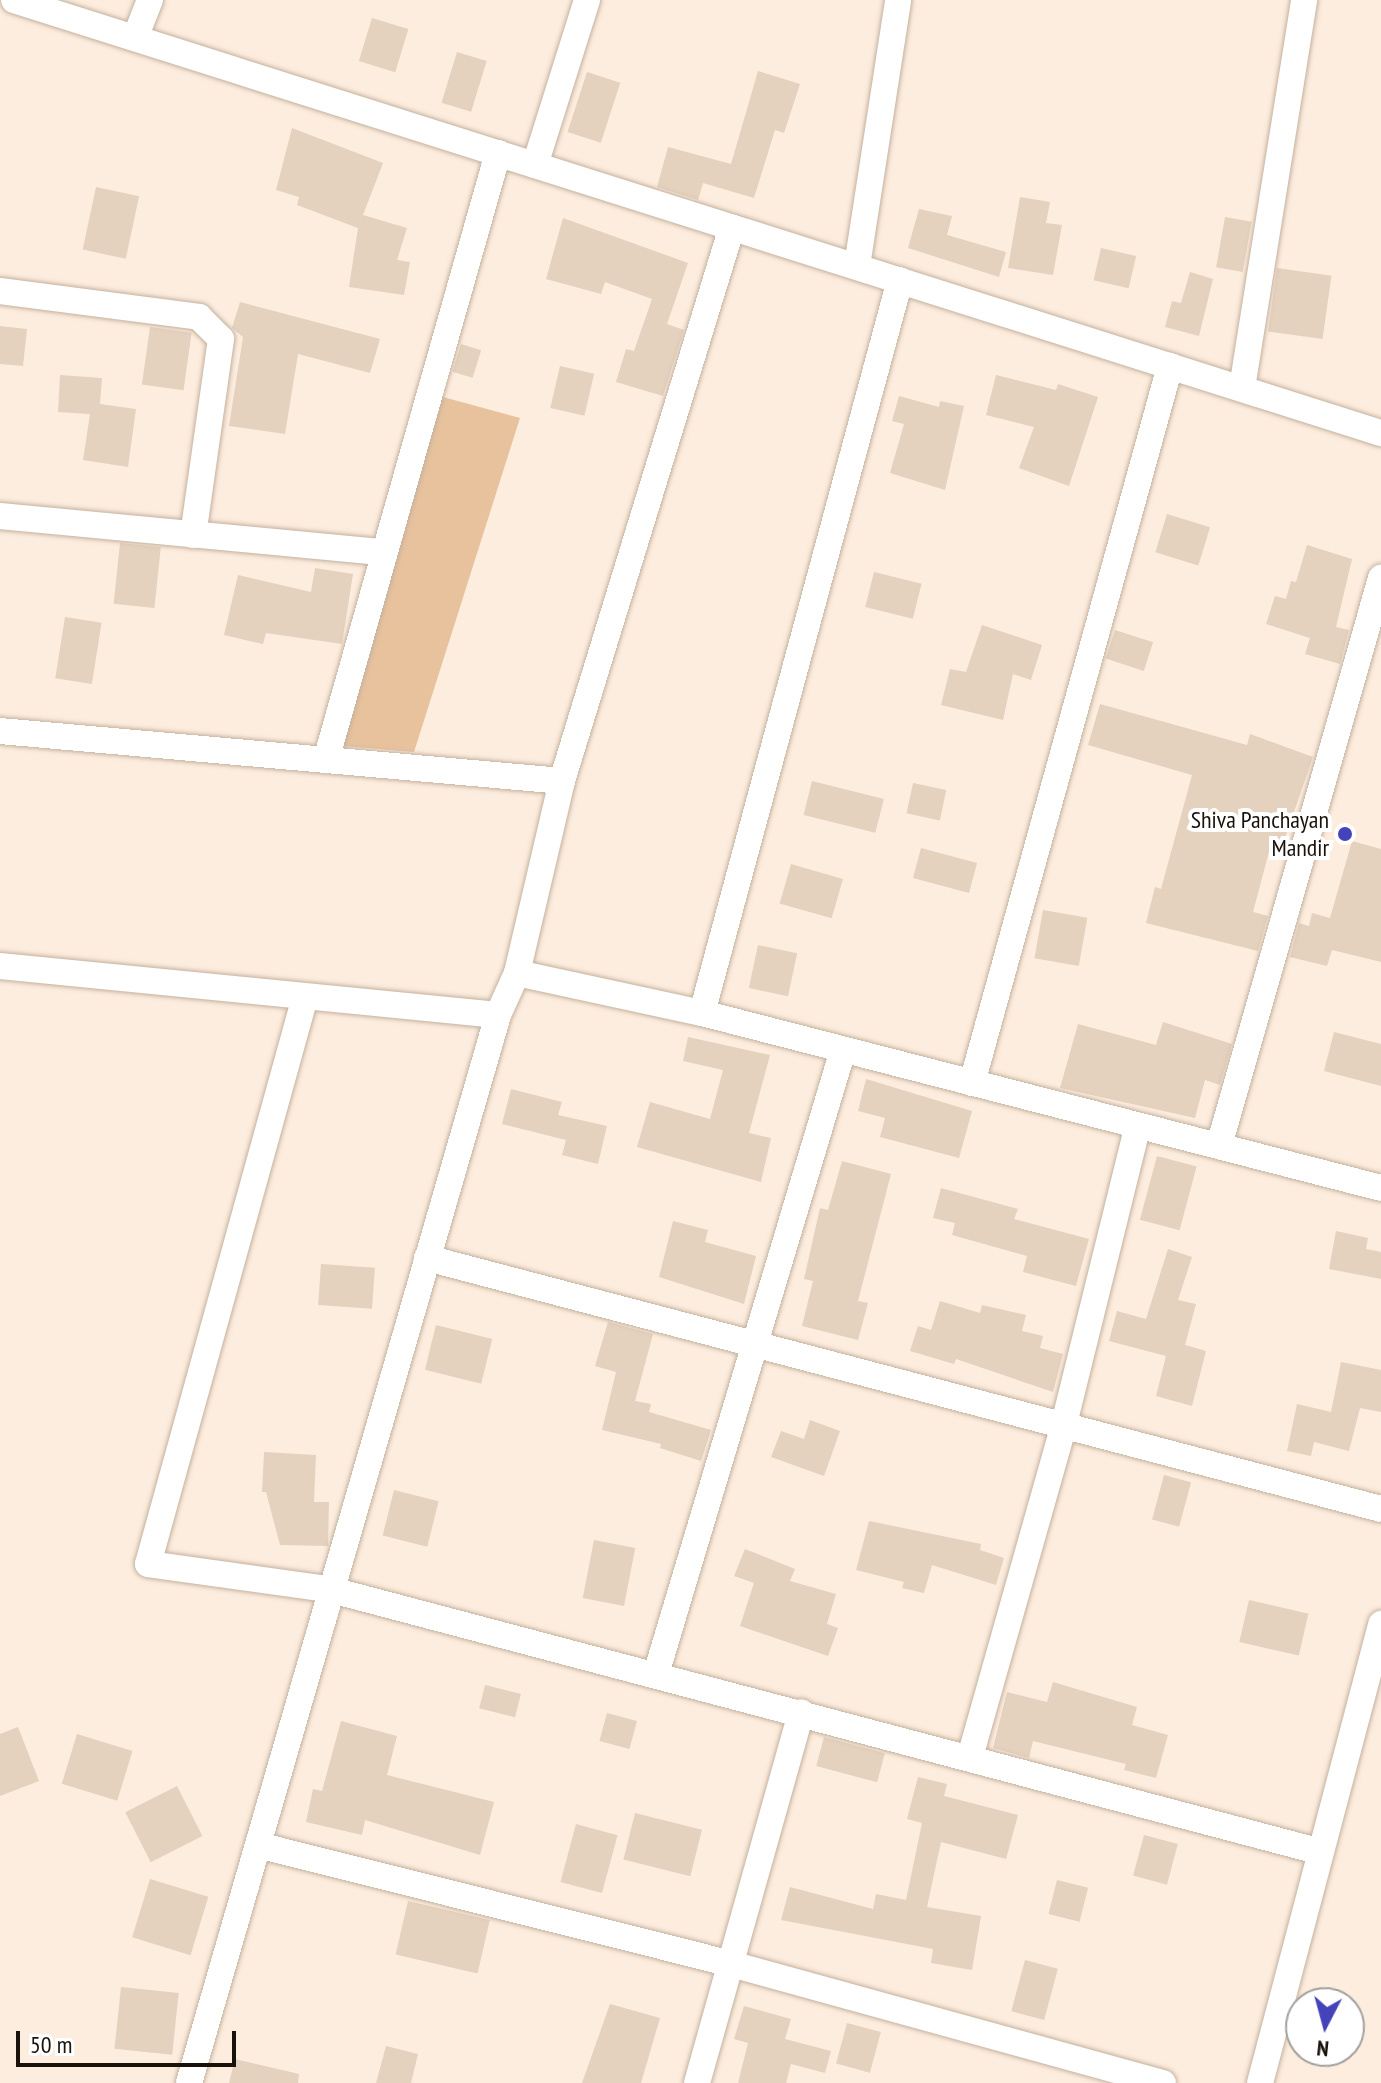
<!DOCTYPE html>
<style>
body{margin:0}
#map{position:relative;width:1381px;height:2083px;overflow:hidden;background:#fdedde;font-family:"PT Sans Narrow",sans-serif}
div>[style]{position:absolute}
.green>*{inset:0;background:#e7c29d}
.building>*{inset:0;background:#e4d1be;transform-origin:0 0}
.roads{filter:drop-shadow(0 0 2px #c4b19f) drop-shadow(0 0 2px #c4b19f)}
.minor>*{height:26px;margin:-13px;padding:0 13px;transform-origin:13px;border-radius:13px;background:#fff}
.dots>*{width:22px;height:22px;translate:-50% -50%;box-sizing:border-box;border:4px solid #fff;border-radius:50%}
span{translate:-50% -50%;white-space:nowrap;text-align:center;line-height:1.15;-webkit-text-stroke:8px #fff;paint-order:stroke}
.poi-label{font-size:24px;color:#18120b}
.right{translate:-100% -50%;text-align:right}
.north{position:absolute;left:1285px;top:1987px;width:80px;height:80px;box-sizing:border-box;background:#fff;border:2px solid #a3a09d;border-radius:50%;rotate:186deg;font-size:22px;font-weight:700;line-height:32px;text-align:center;color:#18120b}
.north::after{content:'';display:block;margin:auto;width:28px;height:36px;background:#4443b9;clip-path:polygon(50% 0,100% 100%,50% 72%,0 100%)}
.scale{position:absolute;left:16px;top:2031px;width:220px;height:36px;box-sizing:border-box;border:4px solid #18120b;border-top:0;padding-left:10px;font-size:24px;line-height:28px;white-space:nowrap;color:#18120b;-webkit-text-stroke:6px #fff;paint-order:stroke}
</style>
<div id="map">
<div class="green">
<div style="clip-path:polygon(421px 391px,520px 418px,414px 752px,342px 746px)"></div>
</div>
<div class="building">
<div style="left:372px;top:18px;width:38px;height:45px;rotate:17deg"></div>
<div style="left:457px;top:52px;width:31px;height:53px;rotate:17deg"></div>
<div style="clip-path:polygon(758px 71px,800px 84px,784px 133px,775px 130px,754px 198px,703px 183px,698px 200px,657px 187px,668px 147px,731px 164px)"></div>
<div style="left:587px;top:72px;width:35px;height:63px;rotate:18deg"></div>
<div style="clip-path:polygon(292px 128px,383px 163px,363px 215px,407px 228px,397px 260px,410px 262px,404px 295px,349px 287px,358px 228px,297px 205px,299px 197px,276px 190px)"></div>
<div style="left:96px;top:187px;width:44px;height:64px;rotate:12deg"></div>
<div style="clip-path:polygon(1020px 197px,1050px 202px,1046px 223px,1062px 225px,1053px 275px,1008px 268px)"></div>
<div style="clip-path:polygon(919px 209px,952px 216px,947px 235px,1006px 252px,999px 277px,908px 248px)"></div>
<div style="left:1225px;top:217px;width:27px;height:51px;rotate:10deg"></div>
<div style="clip-path:polygon(563px 218px,688px 263px,667px 324px,684px 330px,663px 396px,616px 382px,626px 349px,634px 351px,652px 299px,605px 282px,601px 294px,546px 279px)"></div>
<div style="left:1101px;top:248px;width:36px;height:33px;rotate:13deg"></div>
<div style="left:1277px;top:268px;width:55px;height:64px;rotate:8deg"></div>
<div style="clip-path:polygon(1190px 272px,1213px 279px,1199px 336px,1165px 327px,1172px 301px,1181px 303px)"></div>
<div style="clip-path:polygon(240px 302px,380px 339px,370px 373px,298px 354px,285px 434px,229px 426px,243px 337px,232px 328px)"></div>
<div style="clip-path:polygon(0 326px,27px 329px,23px 366px,0 364px)"></div>
<div style="left:150px;top:327px;width:42px;height:58px;rotate:8deg"></div>
<div style="left:461px;top:344px;width:21px;height:29px;rotate:17deg"></div>
<div style="left:560px;top:366px;width:35px;height:43px;rotate:13deg"></div>
<div style="clip-path:polygon(60px 375px,102px 378px,100px 404px,136px 409px,128px 467px,83px 460px,90px 414px,58px 412px)"></div>
<div style="clip-path:polygon(996px 375px,1056px 390px,1058px 384px,1098px 397px,1069px 486px,1019px 468px,1034px 427px,986px 415px)"></div>
<div style="clip-path:polygon(899px 396px,939px 407px,940px 401px,964px 406px,945px 490px,890px 473px,904px 424px,892px 421px)"></div>
<div style="left:1167px;top:514px;width:45px;height:40px;rotate:17deg"></div>
<div style="left:120px;top:543px;width:41px;height:61px;rotate:6deg"></div>
<div style="clip-path:polygon(1307px 545px,1352px 559px,1336px 627px,1349px 630px,1340px 664px,1305px 654px,1310px 638px,1266px 624px,1275px 596px,1286px 599px,1291px 581px,1296px 582px)"></div>
<div style="clip-path:polygon(315px 568px,353px 574px,342px 644px,266px 633px,263px 644px,224px 635px,238px 575px,311px 592px)"></div>
<div style="left:874px;top:572px;width:49px;height:36px;rotate:14deg"></div>
<div style="left:65px;top:617px;width:37px;height:62px;rotate:9deg"></div>
<div style="clip-path:polygon(982px 625px,1042px 645px,1031px 680px,1013px 674px,1003px 720px,941px 705px,950px 669px,966px 672px)"></div>
<div style="left:1115px;top:630px;width:40px;height:30px;rotate:18deg"></div>
<div style="clip-path:polygon(1100px 704px,1247px 745px,1250px 734px,1313px 757px,1280px 852px,1270px 848px,1253px 912px,1268px 916px,1258px 951px,1146px 923px,1155px 887px,1161px 889px,1192px 775px,1088px 745px)"></div>
<div style="left:812px;top:781px;width:74px;height:35px;rotate:14deg"></div>
<div style="left:913px;top:783px;width:34px;height:31px;rotate:12deg"></div>
<div style="clip-path:polygon(1352px 841px,1381px 849px,1381px 962px,1332px 950px,1327px 966px,1290px 957px,1299px 923px,1309px 926px,1312px 913px,1330px 918px)"></div>
<div style="left:921px;top:848px;width:58px;height:31px;rotate:15deg"></div>
<div style="left:791px;top:864px;width:54px;height:41px;rotate:16deg"></div>
<div style="left:1043px;top:910px;width:45px;height:49px;rotate:10deg"></div>
<div style="left:758px;top:945px;width:40px;height:44px;rotate:12deg"></div>
<div style="clip-path:polygon(1163px 1022px,1232px 1044px,1220px 1085px,1205px 1080px,1195px 1118px,1060px 1088px,1078px 1024px,1156px 1045px)"></div>
<div style="clip-path:polygon(1334px 1032px,1381px 1044px,1381px 1086px,1324px 1071px)"></div>
<div style="clip-path:polygon(688px 1037px,770px 1055px,749px 1133px,771px 1138px,761px 1182px,637px 1147px,650px 1102px,710px 1119px,723px 1070px,683px 1061px)"></div>
<div style="clip-path:polygon(866px 1079px,972px 1111px,959px 1158px,880px 1137px,885px 1118px,858px 1111px)"></div>
<div style="clip-path:polygon(511px 1089px,562px 1102px,558px 1115px,607px 1126px,598px 1164px,562px 1155px,566px 1140px,502px 1124px)"></div>
<div style="left:1157px;top:1156px;width:41px;height:66px;rotate:15deg"></div>
<div style="clip-path:polygon(842px 1161px,891px 1174px,858px 1301px,868px 1303px,858px 1340px,802px 1326px,813px 1281px,804px 1279px,820px 1208px,828px 1210px)"></div>
<div style="clip-path:polygon(941px 1188px,1018px 1209px,1014px 1219px,1089px 1239px,1076px 1286px,1023px 1272px,1027px 1256px,952px 1235px,955px 1223px,933px 1218px)"></div>
<div style="clip-path:polygon(673px 1221px,708px 1230px,705px 1242px,756px 1256px,744px 1304px,659px 1277px)"></div>
<div style="clip-path:polygon(1336px 1231px,1368px 1238px,1366px 1249px,1381px 1252px,1381px 1279px,1329px 1269px)"></div>
<div style="clip-path:polygon(1168px 1249px,1192px 1257px,1178px 1300px,1196px 1304px,1185px 1345px,1206px 1351px,1192px 1406px,1156px 1396px,1166px 1356px,1109px 1341px,1117px 1311px,1146px 1319px)"></div>
<div style="left:321px;top:1264px;width:54px;height:41px;rotate:4deg"></div>
<div style="clip-path:polygon(940px 1301px,980px 1313px,982px 1305px,1026px 1315px,1022px 1331px,1043px 1336px,1040px 1348px,1063px 1354px,1053px 1392px,956px 1359px,954px 1364px,910px 1351px,918px 1326px,931px 1330px)"></div>
<div style="clip-path:polygon(608px 1322px,653px 1334px,635px 1401px,651px 1404px,649px 1412px,711px 1430px,701px 1461px,660px 1448px,661px 1444px,602px 1430px,616px 1372px,595px 1366px)"></div>
<div style="left:436px;top:1325px;width:58px;height:46px;rotate:14deg"></div>
<div style="clip-path:polygon(1341px 1362px,1381px 1370px,1381px 1412px,1360px 1408px,1349px 1451px,1314px 1442px,1311px 1456px,1287px 1451px,1297px 1404px,1331px 1412px)"></div>
<div style="clip-path:polygon(810px 1420px,840px 1431px,824px 1476px,771px 1457px,781px 1431px,804px 1439px)"></div>
<div style="clip-path:polygon(264px 1452px,316px 1455px,314px 1502px,329px 1502px,328px 1546px,280px 1545px,266px 1492px,262px 1492px)"></div>
<div style="left:1164px;top:1475px;width:28px;height:46px;rotate:15deg"></div>
<div style="left:394px;top:1490px;width:46px;height:47px;rotate:14deg"></div>
<div style="clip-path:polygon(869px 1521px,981px 1544px,980px 1550px,1004px 1558px,996px 1585px,932px 1565px,924px 1593px,902px 1588px,904px 1582px,856px 1570px)"></div>
<div style="left:594px;top:1540px;width:42px;height:59px;rotate:11deg"></div>
<div style="clip-path:polygon(745px 1549px,795px 1569px,790px 1581px,836px 1594px,827px 1624px,838px 1628px,828px 1656px,740px 1626px,754px 1583px,734px 1576px)"></div>
<div style="left:1249px;top:1600px;width:61px;height:43px;rotate:13deg"></div>
<div style="clip-path:polygon(1053px 1682px,1137px 1707px,1132px 1725px,1168px 1735px,1156px 1778px,1124px 1770px,1126px 1764px,1033px 1741px,1029px 1758px,993px 1748px,1007px 1692px,1047px 1702px)"></div>
<div style="left:485px;top:1685px;width:37px;height:24px;rotate:14deg"></div>
<div style="left:607px;top:1713px;width:31px;height:29px;rotate:15deg"></div>
<div style="clip-path:polygon(341px 1721px,397px 1736px,387px 1775px,494px 1802px,480px 1855px,365px 1820px,362px 1835px,306px 1822px,313px 1789px,322px 1791px)"></div>
<div style="clip-path:polygon(18px 1727px,39px 1781px,0 1796px,0 1734px)"></div>
<div style="left:77px;top:1734px;width:58px;height:52px;rotate:17deg"></div>
<div style="left:824px;top:1737px;width:63px;height:30px;rotate:15deg"></div>
<div style="clip-path:polygon(918px 1777px,947px 1784px,944px 1796px,1018px 1815px,1006px 1859px,941px 1842px,927px 1907px,981px 1916px,972px 1970px,931px 1963px,933px 1949px,781px 1920px,790px 1887px,873px 1909px,876px 1894px,906px 1900px,922px 1823px,907px 1819px)"></div>
<div style="left:177px;top:1786px;width:56px;height:58px;rotate:63deg"></div>
<div style="left:635px;top:1813px;width:69px;height:48px;rotate:14deg"></div>
<div style="left:576px;top:1824px;width:43px;height:60px;rotate:15deg"></div>
<div style="left:1144px;top:1835px;width:35px;height:42px;rotate:15deg"></div>
<div style="left:150px;top:1879px;width:61px;height:61px;rotate:17deg"></div>
<div style="left:1057px;top:1880px;width:32px;height:35px;rotate:14deg"></div>
<div style="left:408px;top:1901px;width:84px;height:55px;rotate:13deg"></div>
<div style="left:1025px;top:1960px;width:34px;height:53px;rotate:15deg"></div>
<div style="left:121px;top:1987px;width:58px;height:62px;rotate:6deg"></div>
<div style="clip-path:polygon(610px 2004px,660px 2018px,641px 2083px,582px 2083px)"></div>
<div style="clip-path:polygon(744px 2006px,791px 2019px,785px 2039px,831px 2051px,825px 2073px,791px 2064px,786px 2083px,738px 2083px,748px 2043px,734px 2039px)"></div>
<div style="left:847px;top:2023px;width:35px;height:42px;rotate:15deg"></div>
<div style="clip-path:polygon(386px 2046px,418px 2054px,411px 2083px,376px 2083px)"></div>
<div style="clip-path:polygon(235px 2059px,299px 2074px,298px 2083px,229px 2083px)"></div>
</div>
<div class="roads">
<div class="minor">
<div style="left:14px;top:0;width:1434px;rotate:17.58deg"></div>
<div style="left:135px;top:38px;width:41px;rotate:-68.5deg"></div>
<div style="left:535px;top:165px;width:173px;rotate:-72.5deg"></div>
<div style="left:857px;top:266px;width:269px;rotate:-81.2deg"></div>
<div style="left:0;top:291px;width:201px;rotate:7.4deg"></div>
<div style="left:199px;top:317px;width:31px;rotate:45deg"></div>
<div style="left:221px;top:339px;width:198px;rotate:98.1deg"></div>
<div style="left:1242px;top:388px;width:393px;rotate:-80.9deg"></div>
<div style="left:0;top:516px;width:385px;rotate:5.4deg"></div>
<div style="left:0;top:731px;width:564px;rotate:5.08deg"></div>
<div style="left:562px;top:781px;width:197px;rotate:103.2deg"></div>
<div style="left:326px;top:760px;width:631px;rotate:-74.18deg"></div>
<div style="left:562px;top:781px;width:579px;rotate:-72.94deg"></div>
<div style="left:0;top:966px;width:500px;rotate:5.62deg"></div>
<div style="left:498px;top:1015px;width:46px;rotate:-65.7deg"></div>
<div style="left:517px;top:973px;width:189px;rotate:12.2deg"></div>
<div style="left:702px;top:1013px;width:701px;rotate:14.45deg"></div>
<div style="left:305px;top:997px;width:588px;rotate:105.48deg"></div>
<div style="left:148px;top:1564px;width:182px;rotate:7.9deg"></div>
<div style="left:328px;top:1589px;width:1027px;rotate:14.83deg"></div>
<div style="left:702px;top:1013px;width:759px;rotate:-74.88deg"></div>
<div style="left:972px;top:1083px;width:744px;rotate:-74.56deg"></div>
<div style="left:1219px;top:1146px;width:591px;rotate:-74.08deg"></div>
<div style="left:427px;top:1258px;width:986px;rotate:14.74deg"></div>
<div style="left:656px;top:1674px;width:651px;rotate:-73.32deg"></div>
<div style="left:970px;top:1757px;width:342px;rotate:-74.2deg"></div>
<div style="left:1063px;top:1428px;width:311px;rotate:-76.1deg"></div>
<div style="left:258px;top:1845px;width:488px;rotate:14.1deg"></div>
<div style="left:731px;top:1964px;width:448px;rotate:15.4deg"></div>
<div style="left:189px;top:2083px;width:1112px;rotate:-73.86deg"></div>
<div style="left:697px;top:2083px;width:385px;rotate:-74.3deg"></div>
<div style="left:1260px;top:2083px;width:475px;rotate:-75.2deg"></div>
</div>
</div>
<div class="dots">
<div style="left:1345px;top:834px;background:#4443b9"></div>
</div>
<div class="poi-label">
<span class="right" style="left:1329px;top:834px">Shiva Panchayan<br>Mandir</span>
</div>
<div class="north">N</div>
<div class="scale">50 m</div>
</div>
